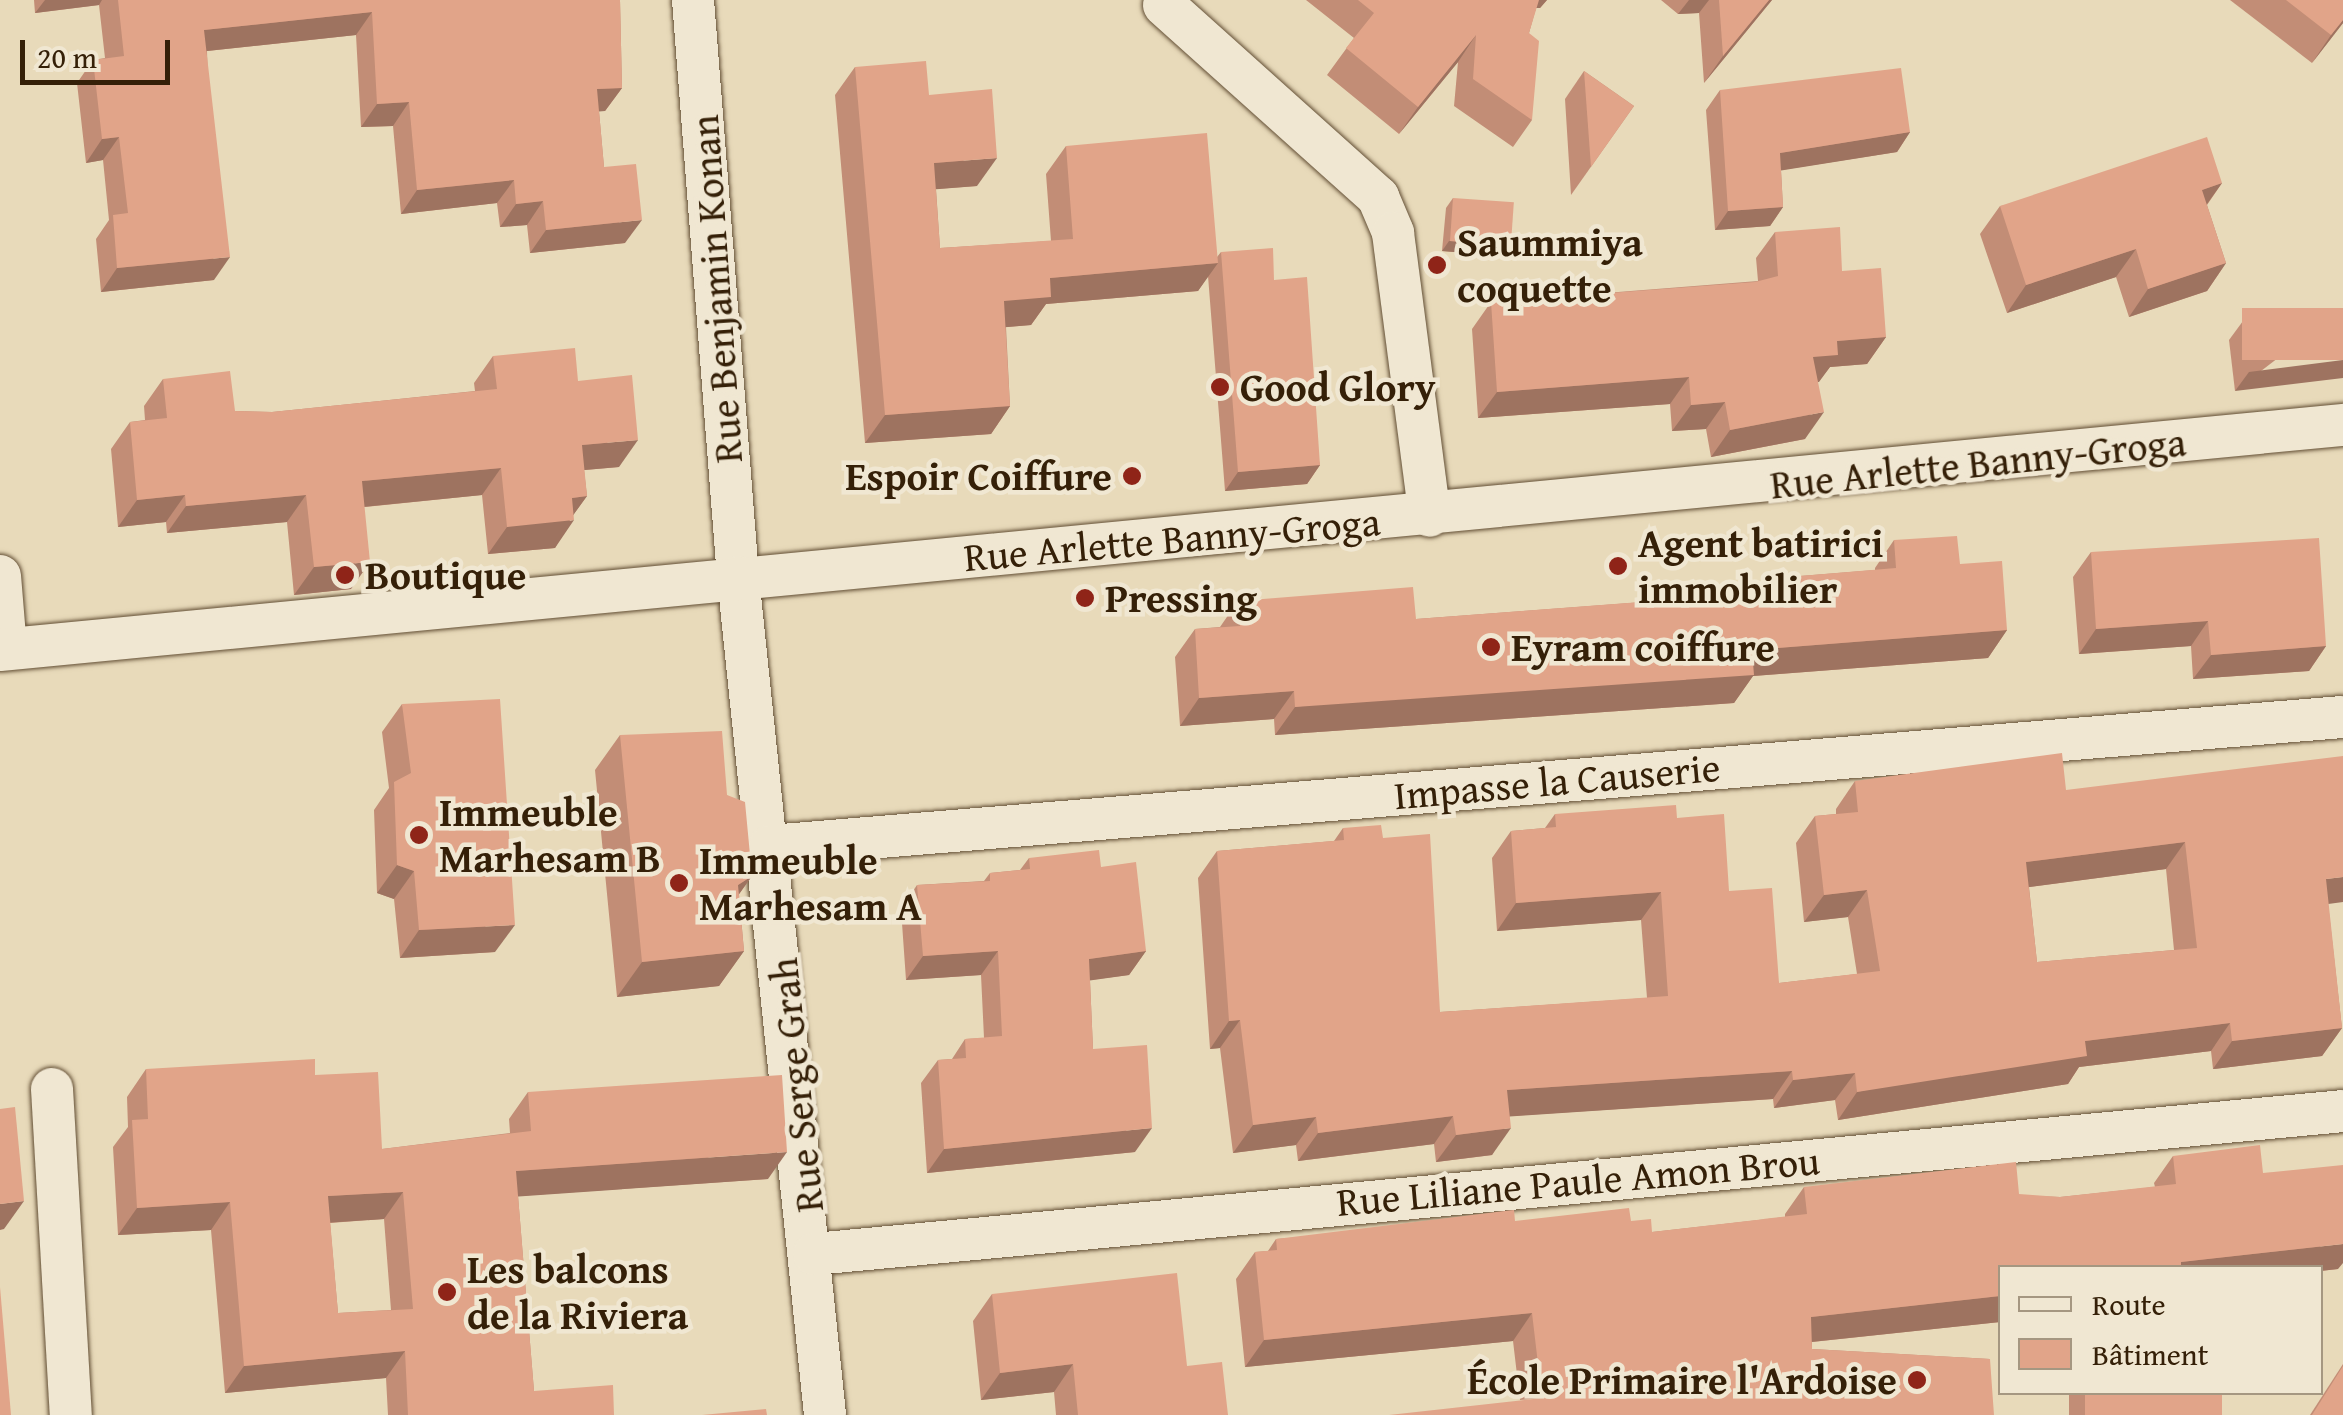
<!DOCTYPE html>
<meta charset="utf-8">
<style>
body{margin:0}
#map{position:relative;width:2343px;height:1415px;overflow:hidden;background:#e8daba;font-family:"Gentium Book Plus",serif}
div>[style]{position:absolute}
.roads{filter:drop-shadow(0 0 2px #624e34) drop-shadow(0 0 2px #624e34)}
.street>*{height:42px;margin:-21px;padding:0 21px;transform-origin:21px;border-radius:21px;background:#f0e7d2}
.wall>*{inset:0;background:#c28d76;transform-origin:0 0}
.shaded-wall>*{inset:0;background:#9e7360}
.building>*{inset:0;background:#e1a489;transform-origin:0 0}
.dots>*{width:28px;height:28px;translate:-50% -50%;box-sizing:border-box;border:5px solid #f0e7d2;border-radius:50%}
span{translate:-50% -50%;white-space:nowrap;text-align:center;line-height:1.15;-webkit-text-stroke:9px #f0e7d2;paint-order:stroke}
.poi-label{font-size:40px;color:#352008;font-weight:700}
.left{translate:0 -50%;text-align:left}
.right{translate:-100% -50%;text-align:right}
.street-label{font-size:40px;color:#352008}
.legend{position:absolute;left:1998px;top:1265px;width:325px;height:130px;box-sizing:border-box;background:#f0e7d2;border:2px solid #a59781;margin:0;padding:12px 18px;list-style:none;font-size:30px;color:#352008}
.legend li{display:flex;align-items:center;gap:20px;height:50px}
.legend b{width:50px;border:2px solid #a59781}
.scale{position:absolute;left:20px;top:40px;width:150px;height:45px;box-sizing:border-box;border:5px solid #352008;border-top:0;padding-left:12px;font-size:30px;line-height:35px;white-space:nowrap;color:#352008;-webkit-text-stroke:8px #f0e7d2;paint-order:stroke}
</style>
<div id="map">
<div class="roads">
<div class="street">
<div style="left:693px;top:0;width:579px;rotate:85.54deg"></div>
<div style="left:738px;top:577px;width:843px;rotate:84.07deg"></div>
<div style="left:1164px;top:5px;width:288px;rotate:41.9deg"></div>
<div style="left:1378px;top:197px;width:39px;rotate:67deg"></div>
<div style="left:1393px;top:233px;width:285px;rotate:82.6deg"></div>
<div style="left:0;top:576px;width:73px;rotate:85.3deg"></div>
<div style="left:0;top:650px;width:2354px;rotate:-5.49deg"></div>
<div style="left:770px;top:846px;width:1578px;rotate:-4.69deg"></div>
<div style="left:52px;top:1089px;width:327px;rotate:86.7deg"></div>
<div style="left:814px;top:1254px;width:1536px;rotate:-5.34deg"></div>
</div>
</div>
<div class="wall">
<div style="clip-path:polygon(34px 0,620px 0,622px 88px,605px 111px,599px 111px,604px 167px,625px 243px,530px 253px,527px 225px,500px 227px,497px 203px,401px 214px,393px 126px,361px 127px,356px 35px,207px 51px,214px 280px,101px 292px,96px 239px,109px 220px,103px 160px,86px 163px,77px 83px,93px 60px,105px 58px,99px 5px,35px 13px)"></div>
<div style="clip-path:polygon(1306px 0,1547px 0,1540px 8px,1536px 8px,1529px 33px,1532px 120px,1513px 147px,1454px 106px,1458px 62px,1399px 134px,1327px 75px,1354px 38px)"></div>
<div style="clip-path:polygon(1661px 0,1772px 0,1704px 83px,1699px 13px,1678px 14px)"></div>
<div style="clip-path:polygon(2230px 0,2343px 0,2343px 23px,2312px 63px)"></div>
<div style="clip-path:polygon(855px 67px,929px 95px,977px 186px,936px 189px,940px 248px,1051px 241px,1046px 174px,1066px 146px,1217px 257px,1221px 252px,1274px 280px,1320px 465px,1307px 484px,1225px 491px,1208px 276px,1198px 291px,1046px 304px,1031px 325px,1006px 327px,1010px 406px,991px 434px,865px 443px,835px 95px)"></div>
<div style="clip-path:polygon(1584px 71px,1634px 106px,1571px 195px,1565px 99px)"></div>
<div style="clip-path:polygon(1720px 90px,1910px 132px,1897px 152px,1781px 170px,1783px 207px,1770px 226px,1715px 230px,1706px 110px)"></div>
<div style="clip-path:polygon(2222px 183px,2207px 205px,2226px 263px,2207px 291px,2129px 317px,2116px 277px,2007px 313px,1980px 234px,2000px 206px)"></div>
<div style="clip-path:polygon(1453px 198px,1510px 246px,1503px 256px,1442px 251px,1446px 208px)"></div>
<div style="clip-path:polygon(1775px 232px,1842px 271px,1886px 337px,1867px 364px,1830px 367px,1818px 382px,1805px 439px,1711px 457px,1706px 429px,1672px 431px,1670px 404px,1478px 418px,1472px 329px,1491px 302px,1758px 281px,1756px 258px)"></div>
<div style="clip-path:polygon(2343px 308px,2235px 391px,2229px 340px,2243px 321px)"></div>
<div style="clip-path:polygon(493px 356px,578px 381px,619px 467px,584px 470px,587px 496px,573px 515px,555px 548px,488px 554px,482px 495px,364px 507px,351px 589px,294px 595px,287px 522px,167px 533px,166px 522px,118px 527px,111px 449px,130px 422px,145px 420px,144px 406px,163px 379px,235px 411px,272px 412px,475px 391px,474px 383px)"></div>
<div style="clip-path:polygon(1894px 540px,1960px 564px,2007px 630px,1988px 658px,1753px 676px,1734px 703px,1275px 735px,1274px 719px,1180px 726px,1175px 657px,1195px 629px,1220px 627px,1238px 601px,1416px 619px,1790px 591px,1800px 576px,1875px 570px,1875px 568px)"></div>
<div style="clip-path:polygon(2091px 552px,2326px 646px,2309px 671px,2193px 679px,2191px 646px,2079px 654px,2073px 577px)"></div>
<div style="clip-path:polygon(402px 704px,495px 952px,400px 958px,394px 899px,377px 893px,374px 810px,389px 788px,382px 732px)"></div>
<div style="clip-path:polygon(620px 735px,727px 795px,752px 876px,739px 894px,744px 951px,719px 986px,617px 997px,595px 770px)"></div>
<div style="clip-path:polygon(evenodd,1855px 781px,2066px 790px,2328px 904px,2342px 1028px,2322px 1056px,2213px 1069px,2211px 1051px,2079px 1067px,2068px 1084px,1838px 1120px,1835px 1100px,1774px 1108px,1773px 1099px,1510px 1116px,1492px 1155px,1436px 1162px,1434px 1144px,1298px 1161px,1296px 1145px,1233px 1153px,1220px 1048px,1210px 1049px,1198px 878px,1217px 851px,1334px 841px,1343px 828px,1383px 838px,1440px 1012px,1647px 998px,1641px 920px,1497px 931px,1492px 858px,1511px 831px,1545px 828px,1555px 814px,1677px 818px,1729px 891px,1779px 983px,1857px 974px,1848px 917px,1804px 922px,1796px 843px,1815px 816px,1836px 814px,1836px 809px,1855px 781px,2166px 869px,2174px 950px,2037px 962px,2029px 887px,2166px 869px)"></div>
<div style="clip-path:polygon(1029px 858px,1101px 867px,1146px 951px,1129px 975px,1090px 980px,1093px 1049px,1135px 1152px,927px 1173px,921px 1083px,938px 1060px,952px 1059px,965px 1039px,984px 1038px,981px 975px,906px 980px,901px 909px,917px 885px,984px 881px,990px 873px,1020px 870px)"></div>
<div style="clip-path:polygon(evenodd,146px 1069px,315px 1075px,382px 1149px,510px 1133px,509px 1119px,528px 1092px,768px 1179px,518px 1196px,534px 1391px,614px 1415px,388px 1415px,386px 1378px,225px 1393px,211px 1230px,118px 1235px,113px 1147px,128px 1127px,127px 1097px,146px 1069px,384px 1219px,391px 1310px,338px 1313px,330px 1223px,384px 1219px)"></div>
<div style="clip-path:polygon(2173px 1156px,2263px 1173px,2338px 1269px,2320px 1271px,2320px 1268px,2000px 1268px,2000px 1322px,1812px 1342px,1812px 1349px,1990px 1359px,1520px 1400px,1513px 1341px,1245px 1367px,1236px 1279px,1255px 1252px,1268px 1251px,1276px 1239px,1515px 1221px,1631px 1221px,1652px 1232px,1785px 1217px,1785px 1214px,1804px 1187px,2060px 1197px,2155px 1187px,2154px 1183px)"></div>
<div style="clip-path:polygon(992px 1294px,1187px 1366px,1228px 1415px,1056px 1415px,1054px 1392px,981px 1400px,973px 1321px)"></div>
<div style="clip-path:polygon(2343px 1364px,2343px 1415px,2310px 1415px)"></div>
<div style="left:2069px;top:1392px;width:153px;height:23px"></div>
</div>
<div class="shaded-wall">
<div style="clip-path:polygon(45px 0,102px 0,99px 5px,35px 13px)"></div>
<div style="clip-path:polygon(1531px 0,1547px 0,1540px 8px,1526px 8px)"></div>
<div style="clip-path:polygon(1689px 0,1709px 0,1699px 13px,1678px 14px)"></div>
<div style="clip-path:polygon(1769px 0,1772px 0,1704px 83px,1723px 56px)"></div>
<div style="clip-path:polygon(372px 12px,356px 35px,188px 53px,204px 30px)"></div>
<div style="clip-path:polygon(2343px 20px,2343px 23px,2312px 63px,2331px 35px)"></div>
<div style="clip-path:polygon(1476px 35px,1458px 62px,1399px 134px,1418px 107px)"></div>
<div style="clip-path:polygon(622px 88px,605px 111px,581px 113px,597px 89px)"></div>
<div style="clip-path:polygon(409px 102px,393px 126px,361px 127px,377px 104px)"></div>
<div style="clip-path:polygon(1910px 132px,1897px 152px,1766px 173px,1780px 153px)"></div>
<div style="clip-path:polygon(119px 137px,103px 160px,86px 163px,102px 139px)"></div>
<div style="clip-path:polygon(997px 158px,977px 186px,914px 191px,934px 163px)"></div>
<div style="clip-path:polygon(514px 180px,497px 203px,401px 214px,417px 190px)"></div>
<div style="clip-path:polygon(2222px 183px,2202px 211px,2202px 190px)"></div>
<div style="clip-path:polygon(543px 201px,527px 225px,500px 227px,516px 204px)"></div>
<div style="clip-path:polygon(1783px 207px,1770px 226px,1715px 230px,1728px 211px)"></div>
<div style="clip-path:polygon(642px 220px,625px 243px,530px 253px,546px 230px)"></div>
<div style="clip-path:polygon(1449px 241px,1510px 246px,1503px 256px,1442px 251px)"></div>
<div style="clip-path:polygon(2136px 249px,2116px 277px,2007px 313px,2026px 285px)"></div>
<div style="clip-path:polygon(230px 257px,214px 280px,101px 292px,117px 268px)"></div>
<div style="clip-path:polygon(1218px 263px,1198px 291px,1046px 304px,1031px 325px,985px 329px,1004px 301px,1050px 278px)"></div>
<div style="clip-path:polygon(2226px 263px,2207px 291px,2129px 317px,2148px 289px)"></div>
<div style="clip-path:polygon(1886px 337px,1867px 364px,1830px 367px,1819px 382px,1795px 384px,1813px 357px,1837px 341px)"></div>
<div style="clip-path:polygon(2343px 360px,2343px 378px,2235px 391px,2249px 372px)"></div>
<div style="clip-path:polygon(1689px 377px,1670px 404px,1478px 418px,1497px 392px)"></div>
<div style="clip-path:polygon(1725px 402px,1706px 429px,1672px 431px,1691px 405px)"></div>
<div style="clip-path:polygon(1010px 406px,991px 434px,865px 443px,885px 415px)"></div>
<div style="clip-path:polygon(1824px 412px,1805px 439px,1711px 457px,1730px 430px)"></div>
<div style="clip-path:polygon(638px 440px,619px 467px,562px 472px,582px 445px)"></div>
<div style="clip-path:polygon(1320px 465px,1307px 484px,1225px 491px,1238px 472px)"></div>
<div style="clip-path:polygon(501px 468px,482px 495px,343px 509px,362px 481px)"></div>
<div style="clip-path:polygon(185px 495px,166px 522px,118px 527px,137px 500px)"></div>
<div style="clip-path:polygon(306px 495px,287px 522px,167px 533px,186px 506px)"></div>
<div style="clip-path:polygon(587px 496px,569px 521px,574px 520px,555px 548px,488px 554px,507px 527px,572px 498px)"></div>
<div style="clip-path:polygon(370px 562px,351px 589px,294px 595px,314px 567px)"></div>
<div style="clip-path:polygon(2208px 621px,2191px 646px,2079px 654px,2096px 629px)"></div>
<div style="clip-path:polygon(2007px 630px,1988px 658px,1753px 676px,1734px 703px,1275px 735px,1295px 707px,1752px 650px)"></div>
<div style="clip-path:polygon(2326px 646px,2309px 671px,2193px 679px,2211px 655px)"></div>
<div style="clip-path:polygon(1294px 691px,1274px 719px,1180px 726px,1199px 698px)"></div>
<div style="clip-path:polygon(2185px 842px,2166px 869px,2007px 890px,2026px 862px)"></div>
<div style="clip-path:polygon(397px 865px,414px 871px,394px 899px,377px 893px)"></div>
<div style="clip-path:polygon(752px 876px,727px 911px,738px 885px)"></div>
<div style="clip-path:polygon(2343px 877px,2343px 902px,2306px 907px,2326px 879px)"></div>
<div style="clip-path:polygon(1867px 890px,1848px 917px,1804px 922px,1824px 895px)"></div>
<div style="clip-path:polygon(1661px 892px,1641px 920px,1497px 931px,1516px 903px)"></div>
<div style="clip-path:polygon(515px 925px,495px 952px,400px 958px,419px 930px)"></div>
<div style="clip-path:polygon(744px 951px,719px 986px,617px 997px,642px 962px)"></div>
<div style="clip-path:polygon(998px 951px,981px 975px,906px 980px,923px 956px)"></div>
<div style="clip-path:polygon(1146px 951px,1129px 975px,1072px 983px,1089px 959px)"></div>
<div style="clip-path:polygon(1240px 1020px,1220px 1048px,1210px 1049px,1229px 1021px)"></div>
<div style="clip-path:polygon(2230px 1023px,2211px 1051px,2079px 1067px,2068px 1084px,1838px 1120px,1857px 1092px,2085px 1041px)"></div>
<div style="clip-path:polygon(2342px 1028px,2322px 1056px,2213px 1069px,2232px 1041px)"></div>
<div style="clip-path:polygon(1792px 1071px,1773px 1099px,1487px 1118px,1507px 1090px)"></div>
<div style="clip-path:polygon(1855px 1073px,1835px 1100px,1774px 1108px,1793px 1080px)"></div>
<div style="clip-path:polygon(1453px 1116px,1434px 1144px,1298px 1161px,1318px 1133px)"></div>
<div style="clip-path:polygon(1316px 1117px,1296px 1145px,1233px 1153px,1253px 1125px)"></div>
<div style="clip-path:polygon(1152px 1128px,1135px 1152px,927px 1173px,944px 1149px)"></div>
<div style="clip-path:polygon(1511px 1128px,1492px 1155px,1436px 1162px,1456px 1135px)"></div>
<div style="clip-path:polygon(787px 1152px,768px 1179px,497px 1198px,516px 1171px)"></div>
<div style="clip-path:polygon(403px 1192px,384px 1219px,309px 1224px,328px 1196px)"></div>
<div style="clip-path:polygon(24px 1201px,4px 1229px,0 1230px,0 1204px)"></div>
<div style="clip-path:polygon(230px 1202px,211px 1230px,118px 1235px,137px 1208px)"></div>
<div style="clip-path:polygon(2343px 1244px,2343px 1263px,2338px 1269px,2320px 1271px,2320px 1268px,2177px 1268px,2181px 1262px)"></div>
<div style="clip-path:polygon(2000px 1296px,2000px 1322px,1792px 1344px,1811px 1317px)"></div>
<div style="clip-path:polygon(1532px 1313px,1513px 1341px,1245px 1367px,1264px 1340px)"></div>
<div style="clip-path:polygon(405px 1351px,386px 1378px,225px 1393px,244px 1366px)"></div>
<div style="clip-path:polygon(1073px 1364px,1054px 1392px,981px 1400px,1000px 1373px)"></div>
</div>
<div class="building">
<div style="clip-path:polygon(118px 0,620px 0,622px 88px,597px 89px,604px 167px,636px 164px,642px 220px,546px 230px,543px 201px,516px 204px,514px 180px,417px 190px,409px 102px,377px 104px,372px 12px,204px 30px,230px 257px,117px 268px,113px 215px,128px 213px,119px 137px,102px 139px,93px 60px,124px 56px)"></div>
<div style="clip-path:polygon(1358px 0,1539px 0,1529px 33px,1539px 41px,1532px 120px,1473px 79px,1476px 35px,1418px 107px,1346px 48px,1374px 13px)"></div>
<div style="clip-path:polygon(1719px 0,1769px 0,1723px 56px)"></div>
<div style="clip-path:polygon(2286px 0,2343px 0,2343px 20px,2331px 35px)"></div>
<div style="clip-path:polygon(926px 61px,929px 95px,992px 89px,997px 158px,934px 163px,940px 248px,1073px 239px,1066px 146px,1207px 133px,1218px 263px,1050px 278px,1051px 297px,1004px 301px,1010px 406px,885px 415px,855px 67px)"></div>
<div style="clip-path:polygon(1901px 68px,1910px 132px,1780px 153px,1783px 207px,1728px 211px,1720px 90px)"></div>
<div style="clip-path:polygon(1584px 71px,1634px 106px,1591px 167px)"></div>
<div style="clip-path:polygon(2207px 137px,2222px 183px,2202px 190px,2226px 263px,2148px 289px,2136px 249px,2026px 285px,2000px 206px)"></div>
<div style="left:1453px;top:198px;width:61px;height:43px;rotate:4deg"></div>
<div style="clip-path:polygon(1840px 227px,1842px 271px,1881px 268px,1886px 337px,1837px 341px,1838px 355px,1813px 357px,1824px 412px,1730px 430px,1725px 402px,1691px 405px,1689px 377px,1497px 392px,1491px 302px,1755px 282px,1778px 276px,1775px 232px)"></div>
<div style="clip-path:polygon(1273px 248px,1274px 280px,1307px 277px,1320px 465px,1238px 472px,1221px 252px)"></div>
<div style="left:2343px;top:308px;width:52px;height:101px;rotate:90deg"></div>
<div style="clip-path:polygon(575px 348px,578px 381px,632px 375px,638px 440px,582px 445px,587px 496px,572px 498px,574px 520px,507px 527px,501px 468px,362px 481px,370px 562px,314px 567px,306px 495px,186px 506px,185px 495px,137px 500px,130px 422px,167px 418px,163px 379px,230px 371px,235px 411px,272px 412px,497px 389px,493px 356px)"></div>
<div style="clip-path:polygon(1957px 536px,1960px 564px,2002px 561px,2007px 630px,1752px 650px,1754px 675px,1295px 707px,1294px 691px,1199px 698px,1195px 629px,1240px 626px,1238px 601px,1413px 587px,1416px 619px,1801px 590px,1800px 576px,1896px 568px,1894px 540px)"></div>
<div style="clip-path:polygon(2319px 538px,2326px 646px,2211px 655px,2208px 621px,2096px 629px,2091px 552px)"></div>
<div style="clip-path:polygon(500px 699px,515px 925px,419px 930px,414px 871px,397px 865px,394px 782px,411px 773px,402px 704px)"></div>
<div style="clip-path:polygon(722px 731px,727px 795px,745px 802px,752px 876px,738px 885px,744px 951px,642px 962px,620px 735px)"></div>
<div style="clip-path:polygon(evenodd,2062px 753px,2066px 790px,2343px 756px,2343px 877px,2326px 879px,2342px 1028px,2232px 1041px,2230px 1023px,2085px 1041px,2087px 1056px,1857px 1092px,1855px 1073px,1793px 1080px,1792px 1071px,1507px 1090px,1511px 1128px,1456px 1135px,1453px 1116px,1318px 1133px,1316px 1117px,1253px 1125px,1240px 1020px,1229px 1021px,1217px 851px,1344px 840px,1343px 828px,1381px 825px,1383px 838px,1430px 834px,1440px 1012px,1668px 996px,1661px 892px,1516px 903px,1511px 831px,1556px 827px,1555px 814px,1676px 805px,1677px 818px,1724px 814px,1729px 891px,1772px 888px,1779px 983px,1880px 971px,1867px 890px,1824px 895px,1815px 816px,1858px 812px,1855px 781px,2062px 753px,2185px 842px,2197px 948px,2037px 962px,2026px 862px,2185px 842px)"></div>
<div style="clip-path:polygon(1099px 850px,1101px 867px,1136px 862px,1146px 951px,1089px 959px,1093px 1049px,1147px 1045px,1152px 1128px,944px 1149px,938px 1060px,966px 1058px,965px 1039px,1002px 1036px,998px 951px,923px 956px,917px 885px,990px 881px,990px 873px,1030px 869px,1029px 858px)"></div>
<div style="clip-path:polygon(evenodd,315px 1059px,315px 1075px,378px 1072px,382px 1149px,531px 1131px,528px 1092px,782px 1075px,787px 1152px,516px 1171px,534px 1391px,613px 1385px,614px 1415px,408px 1415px,405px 1351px,244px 1366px,230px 1202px,137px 1208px,132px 1120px,148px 1119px,146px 1069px,315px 1059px,403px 1192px,413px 1309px,338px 1313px,328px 1196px,403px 1192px)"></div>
<div style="clip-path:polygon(15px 1107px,24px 1201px,0 1204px,0 1109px)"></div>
<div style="clip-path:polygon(2260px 1145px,2263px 1173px,2343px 1165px,2343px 1244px,2181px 1262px,2181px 1268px,2000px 1268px,2000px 1296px,1811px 1317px,1812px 1349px,1990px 1359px,1994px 1415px,1389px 1415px,1542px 1398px,1532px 1313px,1264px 1340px,1255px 1252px,1277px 1250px,1276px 1239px,1514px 1210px,1515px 1221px,1629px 1208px,1631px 1221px,1651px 1219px,1652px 1232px,1807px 1214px,1804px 1187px,2016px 1162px,2019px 1194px,2060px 1197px,2176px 1184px,2173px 1156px)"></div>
<div style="clip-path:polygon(1177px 1273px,1187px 1366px,1222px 1362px,1228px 1415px,1078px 1415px,1073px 1364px,1000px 1373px,992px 1294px)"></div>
<div style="clip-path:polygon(0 1287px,11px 1415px,0 1415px)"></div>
<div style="clip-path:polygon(2343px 1366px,2343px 1415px,2312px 1415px)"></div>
<div style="left:2085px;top:1392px;width:137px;height:23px"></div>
<div style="clip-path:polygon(766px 1409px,767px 1415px,702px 1415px)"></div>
</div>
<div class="dots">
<div style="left:1437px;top:265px;background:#8f2418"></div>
<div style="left:1220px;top:387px;background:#8f2418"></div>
<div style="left:1132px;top:476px;background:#8f2418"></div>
<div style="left:1618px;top:566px;background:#8f2418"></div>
<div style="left:345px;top:575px;background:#8f2418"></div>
<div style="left:1085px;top:598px;background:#8f2418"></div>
<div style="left:1491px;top:647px;background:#8f2418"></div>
<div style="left:419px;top:835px;background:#8f2418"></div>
<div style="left:679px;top:883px;background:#8f2418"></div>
<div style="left:447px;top:1292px;background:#8f2418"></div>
<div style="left:1917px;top:1380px;background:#8f2418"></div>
</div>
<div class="poi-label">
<span class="left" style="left:1457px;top:265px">Saummiya<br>coquette</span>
<span class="left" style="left:1240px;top:387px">Good Glory</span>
<span class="right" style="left:1112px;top:476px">Espoir Coiffure</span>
<span class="left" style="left:1638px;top:566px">Agent batirici<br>immobilier</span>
<span class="left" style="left:365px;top:575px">Boutique</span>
<span class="left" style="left:1105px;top:598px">Pressing</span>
<span class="left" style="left:1511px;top:647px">Eyram coiffure</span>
<span class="left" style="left:439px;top:835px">Immeuble<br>Marhesam B</span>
<span class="left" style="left:699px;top:883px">Immeuble<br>Marhesam A</span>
<span class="left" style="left:467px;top:1292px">Les balcons<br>de la Riviera</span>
<span class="right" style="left:1897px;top:1380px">École Primaire l'Ardoise</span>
</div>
<div class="street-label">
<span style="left:716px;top:289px;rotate:-94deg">Rue Benjamin Konan</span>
<span style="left:1978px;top:463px;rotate:-6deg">Rue Arlette Banny-Groga</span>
<span style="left:1172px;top:539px;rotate:-5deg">Rue Arlette Banny-Groga</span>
<span style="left:1557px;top:781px;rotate:-5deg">Impasse la Causerie</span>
<span style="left:796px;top:1085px;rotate:-96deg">Rue Serge Grah</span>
<span style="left:1578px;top:1181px;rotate:-5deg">Rue Liliane Paule Amon Brou</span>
</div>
<ul class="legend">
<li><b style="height:12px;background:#f0e7d2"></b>Route</li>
<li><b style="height:28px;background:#e1a489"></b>Bâtiment</li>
</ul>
<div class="scale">20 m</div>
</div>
